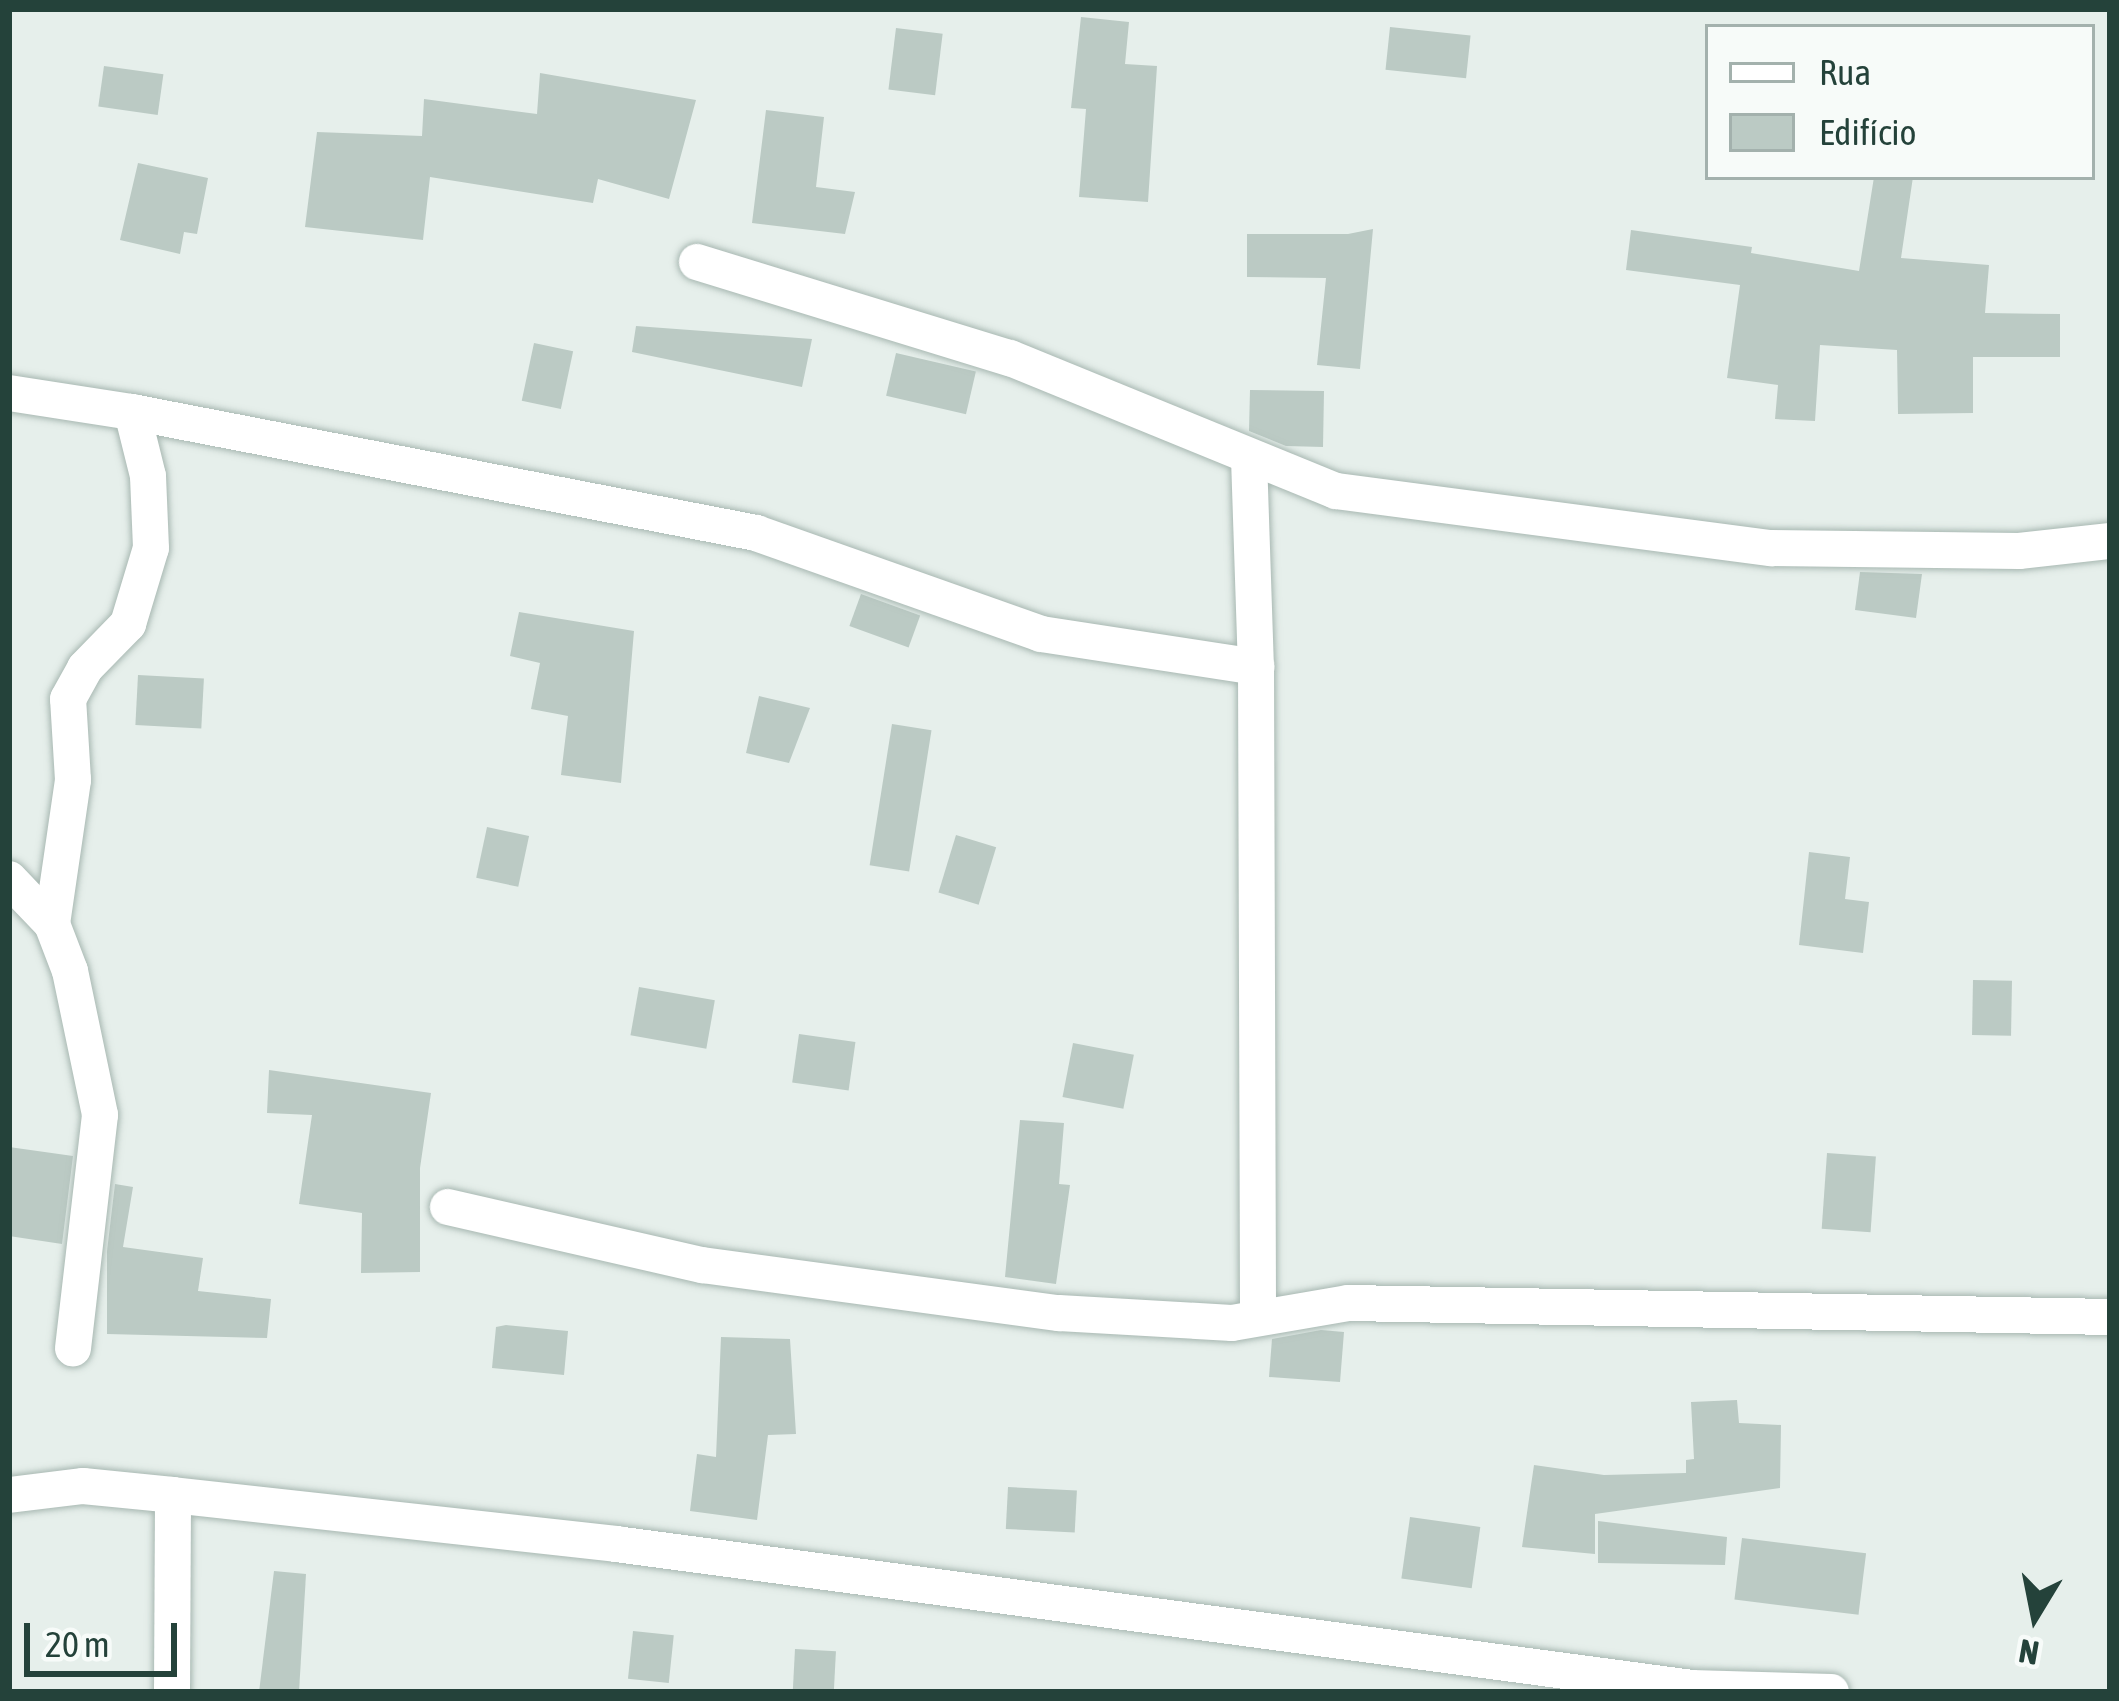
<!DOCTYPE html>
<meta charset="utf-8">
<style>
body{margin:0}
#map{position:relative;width:2119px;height:1701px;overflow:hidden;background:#e6efeb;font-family:"Asap Condensed",sans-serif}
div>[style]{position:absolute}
.building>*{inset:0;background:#bbcac4;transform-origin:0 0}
.roads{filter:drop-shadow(0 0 3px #a8b8b2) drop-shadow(0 0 3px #a8b8b2)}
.minor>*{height:36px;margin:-18px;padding:0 18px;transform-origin:18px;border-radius:18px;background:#fff}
span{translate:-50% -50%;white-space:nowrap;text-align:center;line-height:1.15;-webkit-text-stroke:9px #f7fbf9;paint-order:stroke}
.frame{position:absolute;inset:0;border:12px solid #24423a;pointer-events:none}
.legend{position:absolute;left:1705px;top:24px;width:390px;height:156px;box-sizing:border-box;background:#f7fbf9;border:3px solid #a3b1ad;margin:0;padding:15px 21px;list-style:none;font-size:36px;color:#24423a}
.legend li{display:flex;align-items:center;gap:24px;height:60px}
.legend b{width:60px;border:3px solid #a3b1ad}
.north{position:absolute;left:1975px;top:1557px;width:120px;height:120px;-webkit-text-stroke:9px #f7fbf9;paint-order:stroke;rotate:190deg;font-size:33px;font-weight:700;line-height:48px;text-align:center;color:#24423a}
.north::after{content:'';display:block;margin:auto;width:42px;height:54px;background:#24423a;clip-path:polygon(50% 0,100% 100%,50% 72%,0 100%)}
.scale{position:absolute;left:24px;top:1623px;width:153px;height:54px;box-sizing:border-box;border:6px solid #24423a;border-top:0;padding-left:15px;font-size:36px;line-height:42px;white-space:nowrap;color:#24423a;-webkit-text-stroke:9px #f7fbf9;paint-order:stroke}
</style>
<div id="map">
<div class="building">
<div style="clip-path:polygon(1081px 17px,1129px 22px,1125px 64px,1157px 66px,1148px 202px,1079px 197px,1086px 109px,1071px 108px)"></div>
<div style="left:1390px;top:27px;width:81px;height:43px;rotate:6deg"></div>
<div style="left:896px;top:28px;width:47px;height:62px;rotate:7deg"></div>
<div style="left:104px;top:66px;width:60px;height:41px;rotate:8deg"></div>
<div style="clip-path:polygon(540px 73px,696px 100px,669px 199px,598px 179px,593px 203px,430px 177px,423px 240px,305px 227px,317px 132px,422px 136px,424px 99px,537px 114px)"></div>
<div style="clip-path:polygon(766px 110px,824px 117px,816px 187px,855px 192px,845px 234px,752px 223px)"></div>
<div style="clip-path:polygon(138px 163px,208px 178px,197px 234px,184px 232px,180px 254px,120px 240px)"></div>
<div style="clip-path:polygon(1874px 177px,1913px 177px,1901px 258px,1989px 265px,1985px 313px,2060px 314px,2060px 357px,1973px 357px,1973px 413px,1898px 414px,1897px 350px,1820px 345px,1815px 421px,1775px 419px,1778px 385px,1727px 378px,1740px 285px,1626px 270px,1631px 230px,1752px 247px,1751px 253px,1859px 271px)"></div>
<div style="clip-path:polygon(1373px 229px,1360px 369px,1317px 365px,1326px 278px,1247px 277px,1247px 234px,1348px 234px)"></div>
<div style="clip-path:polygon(636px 326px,812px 339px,802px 387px,632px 352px)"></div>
<div style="left:534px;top:343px;width:40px;height:59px;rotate:12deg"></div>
<div style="left:896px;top:353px;width:82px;height:44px;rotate:13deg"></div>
<div style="clip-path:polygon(1250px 390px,1324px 391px,1323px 447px,1286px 446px,1249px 431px)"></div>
<div style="clip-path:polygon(1860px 572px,1922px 574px,1916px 618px,1855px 610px)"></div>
<div style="left:861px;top:594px;width:63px;height:34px;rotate:20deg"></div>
<div style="clip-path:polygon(519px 612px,634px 631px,621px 783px,561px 775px,568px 716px,531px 709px,540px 663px,510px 656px)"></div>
<div style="left:138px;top:675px;width:66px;height:50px;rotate:3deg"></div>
<div style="clip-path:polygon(759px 696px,810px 708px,789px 763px,746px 753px)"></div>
<div style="left:892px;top:724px;width:40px;height:143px;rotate:9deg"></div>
<div style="left:487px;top:827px;width:43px;height:52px;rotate:12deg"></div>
<div style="left:956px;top:835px;width:42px;height:60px;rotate:17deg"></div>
<div style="clip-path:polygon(1809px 852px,1850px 857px,1845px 899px,1869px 902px,1863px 953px,1799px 945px)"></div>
<div style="left:1973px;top:980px;width:39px;height:55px;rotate:1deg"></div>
<div style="left:639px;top:987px;width:77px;height:49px;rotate:10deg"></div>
<div style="left:799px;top:1034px;width:57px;height:49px;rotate:8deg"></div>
<div style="left:1073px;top:1043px;width:62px;height:55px;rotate:11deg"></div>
<div style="clip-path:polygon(269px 1070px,431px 1093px,420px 1168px,420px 1272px,361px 1273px,362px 1213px,299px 1204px,312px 1115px,267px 1113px)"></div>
<div style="clip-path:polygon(1020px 1120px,1064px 1123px,1059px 1184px,1070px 1185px,1056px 1284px,1005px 1277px)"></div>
<div style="clip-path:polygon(9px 1147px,73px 1156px,62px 1244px,9px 1236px)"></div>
<div style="left:1827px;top:1153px;width:49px;height:76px;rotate:4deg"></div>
<div style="clip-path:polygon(115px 1184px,133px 1187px,123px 1247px,203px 1258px,198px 1291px,271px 1299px,267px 1338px,107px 1334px,107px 1251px)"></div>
<div style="clip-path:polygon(506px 1325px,568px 1331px,564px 1375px,492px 1368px,496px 1327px)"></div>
<div style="clip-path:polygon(1321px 1330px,1344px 1332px,1340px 1382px,1269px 1377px,1272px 1339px)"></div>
<div style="clip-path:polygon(721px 1337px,790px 1339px,796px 1434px,768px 1435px,757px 1520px,690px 1511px,697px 1454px,716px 1457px)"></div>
<div style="clip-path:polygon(1737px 1400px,1739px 1423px,1781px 1425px,1780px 1488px,1595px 1514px,1595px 1554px,1522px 1547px,1534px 1465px,1604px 1475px,1686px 1473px,1686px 1460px,1694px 1459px,1691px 1402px)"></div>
<div style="left:1008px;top:1487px;width:69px;height:42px;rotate:3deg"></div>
<div style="left:1410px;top:1517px;width:71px;height:62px;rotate:8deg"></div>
<div style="clip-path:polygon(1598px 1521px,1727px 1537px,1725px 1565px,1598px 1563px)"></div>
<div style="left:1742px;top:1538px;width:125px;height:62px;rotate:7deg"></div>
<div style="clip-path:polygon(274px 1571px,306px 1574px,299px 1692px,259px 1692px)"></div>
<div style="left:633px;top:1631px;width:41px;height:48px;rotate:6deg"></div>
<div style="left:795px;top:1649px;width:41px;height:43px;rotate:3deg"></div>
</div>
<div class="roads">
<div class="minor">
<div style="left:697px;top:262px;width:327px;rotate:17.1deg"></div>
<div style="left:1010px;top:358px;width:352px;rotate:22.2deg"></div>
<div style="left:1336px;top:491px;width:439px;rotate:7.5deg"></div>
<div style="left:1771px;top:548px;width:248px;rotate:0.7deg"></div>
<div style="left:2019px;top:551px;width:92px;rotate:-6.3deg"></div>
<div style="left:9px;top:393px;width:124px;rotate:8.8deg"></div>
<div style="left:132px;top:412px;width:636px;rotate:10.97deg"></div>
<div style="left:756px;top:533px;width:302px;rotate:19.5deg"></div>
<div style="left:1041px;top:634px;width:218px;rotate:8.7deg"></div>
<div style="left:1249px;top:458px;width:209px;rotate:88.1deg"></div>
<div style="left:1256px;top:667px;width:651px;rotate:89.82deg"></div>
<div style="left:9px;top:879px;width:62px;rotate:46.3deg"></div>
<div style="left:52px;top:924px;width:50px;rotate:69deg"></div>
<div style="left:70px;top:971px;width:147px;rotate:78.2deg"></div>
<div style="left:100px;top:1115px;width:235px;rotate:96.6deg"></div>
<div style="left:52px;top:924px;width:146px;rotate:-81.7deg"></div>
<div style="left:73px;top:780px;width:81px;rotate:-93.5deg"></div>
<div style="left:68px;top:699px;width:35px;rotate:-61deg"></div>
<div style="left:85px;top:668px;width:62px;rotate:-45.7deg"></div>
<div style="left:128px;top:624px;width:79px;rotate:-73.2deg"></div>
<div style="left:151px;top:548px;width:72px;rotate:-92.4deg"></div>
<div style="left:148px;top:476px;width:66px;rotate:-104deg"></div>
<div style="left:448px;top:1207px;width:261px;rotate:12.9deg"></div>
<div style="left:702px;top:1265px;width:360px;rotate:7.7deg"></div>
<div style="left:1059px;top:1313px;width:173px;rotate:3.3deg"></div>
<div style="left:1232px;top:1323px;width:118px;rotate:-9.8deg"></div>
<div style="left:1348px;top:1303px;width:762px;rotate:1.05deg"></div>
<div style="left:9px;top:1495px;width:75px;rotate:-6.9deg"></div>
<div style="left:83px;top:1486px;width:90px;rotate:5.7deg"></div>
<div style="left:173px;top:1495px;width:446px;rotate:6.3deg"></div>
<div style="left:616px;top:1544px;width:1086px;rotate:7.62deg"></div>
<div style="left:1692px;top:1688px;width:139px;rotate:1.6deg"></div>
<div style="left:172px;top:1692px;width:197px;rotate:-89.7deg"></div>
</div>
</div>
<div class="frame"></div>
<ul class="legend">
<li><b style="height:15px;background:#fff"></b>Rua</li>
<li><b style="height:33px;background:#bbcac4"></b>Edifício</li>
</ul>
<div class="north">N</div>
<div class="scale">20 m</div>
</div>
